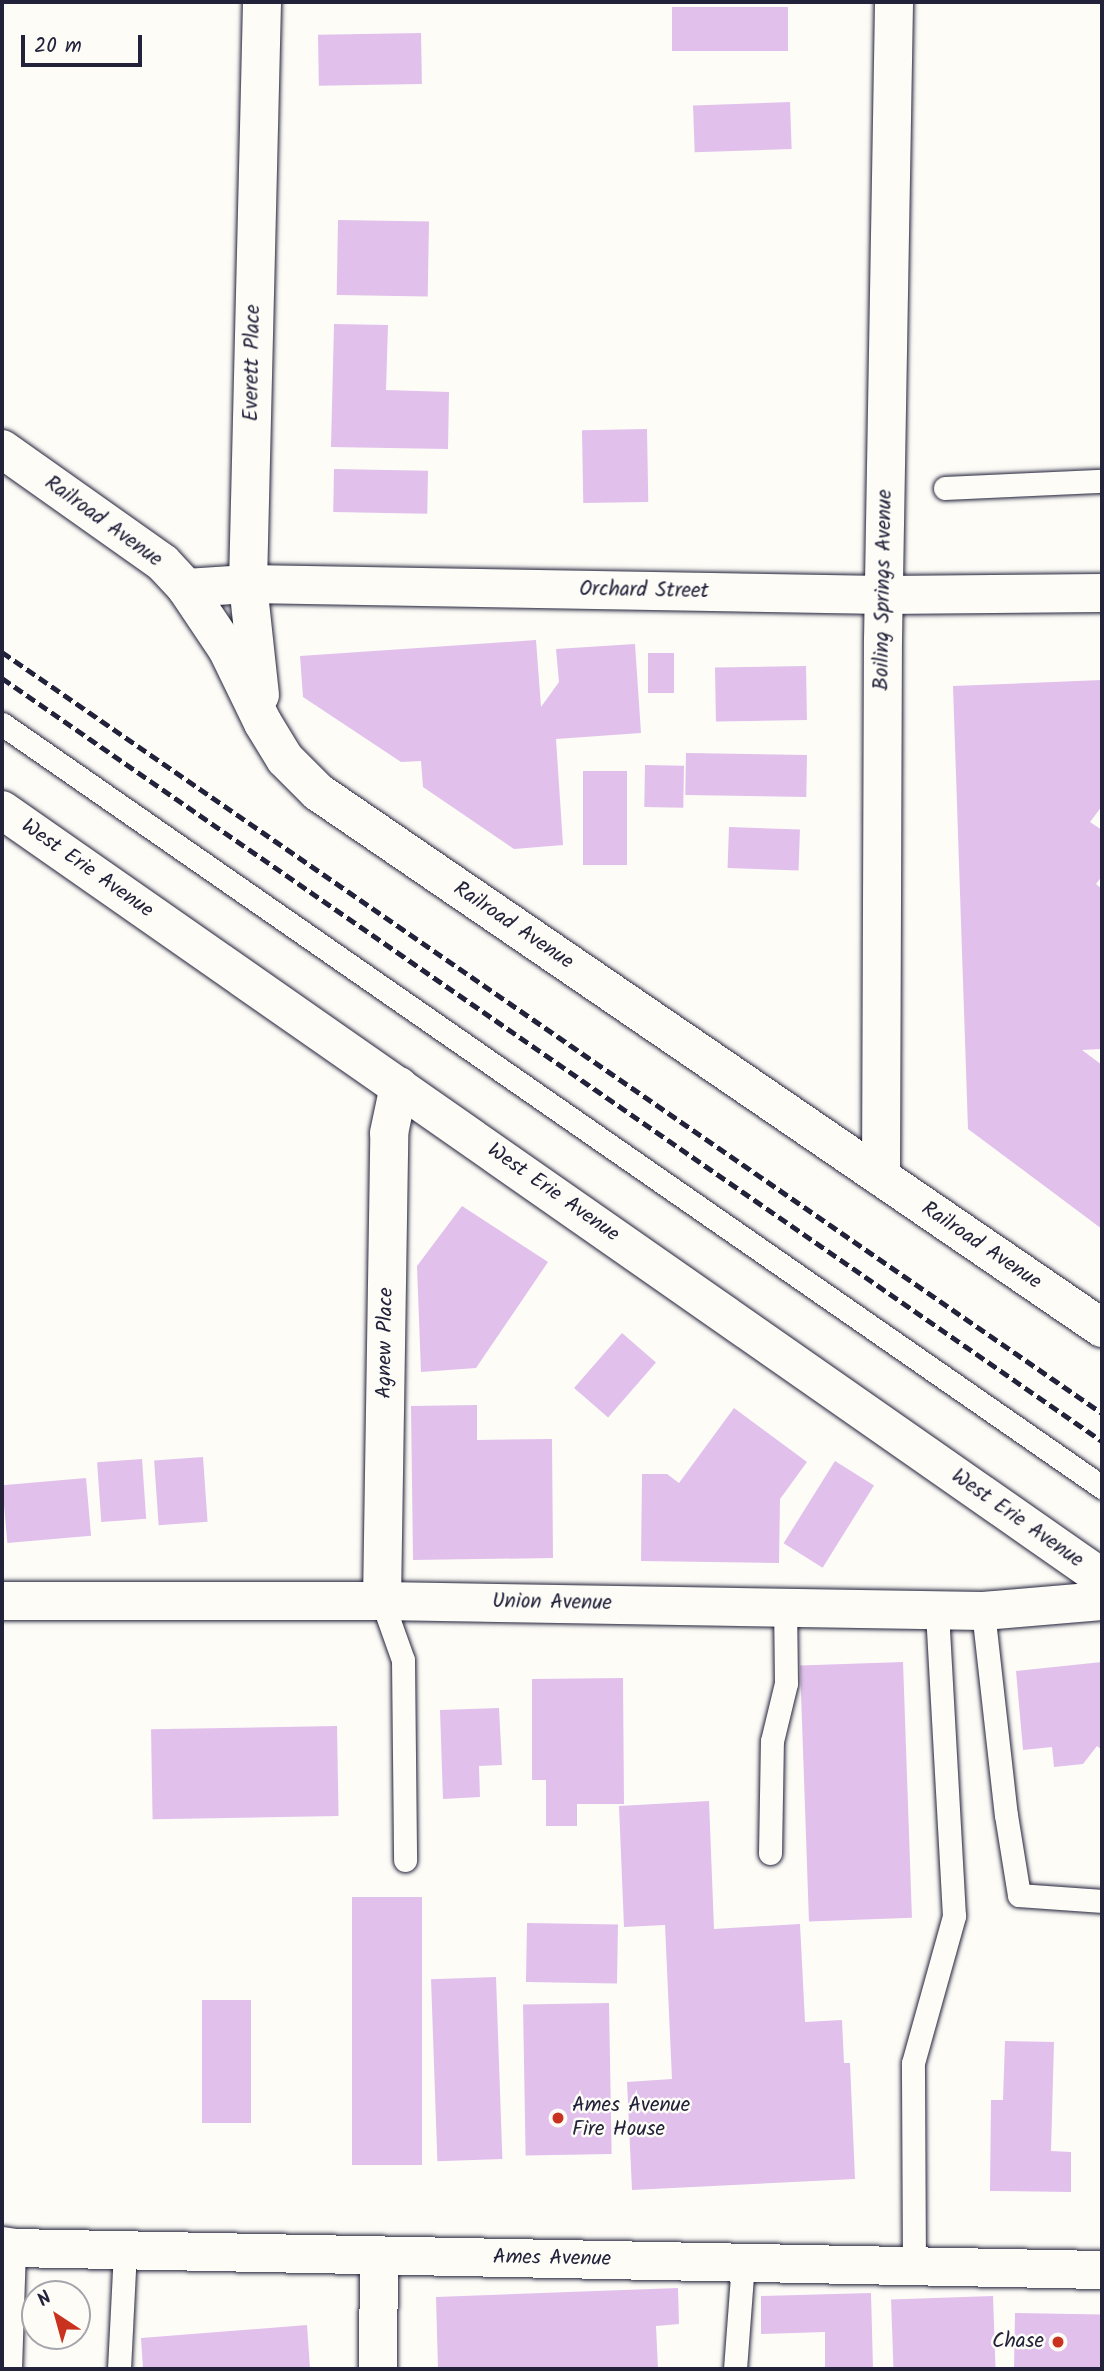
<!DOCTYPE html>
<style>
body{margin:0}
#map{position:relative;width:1104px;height:2371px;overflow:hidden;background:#fdfcf7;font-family:Kalam,sans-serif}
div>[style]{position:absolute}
.building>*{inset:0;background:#e1c0ec;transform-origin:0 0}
.roads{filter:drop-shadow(0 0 2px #22223b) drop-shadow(0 0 2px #22223b)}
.lane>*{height:23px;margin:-11.5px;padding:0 11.5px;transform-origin:11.5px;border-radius:11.5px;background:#fdfcf7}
.street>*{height:38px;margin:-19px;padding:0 19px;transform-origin:19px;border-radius:19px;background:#fdfcf7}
.secondary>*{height:38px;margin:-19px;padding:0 19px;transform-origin:19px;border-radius:19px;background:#fdfcf7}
.rail>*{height:5px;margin-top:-2.5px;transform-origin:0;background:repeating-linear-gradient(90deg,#22223b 0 10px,transparent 0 15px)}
.dots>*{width:19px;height:19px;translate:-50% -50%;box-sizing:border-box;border:4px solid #fdfcf7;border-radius:50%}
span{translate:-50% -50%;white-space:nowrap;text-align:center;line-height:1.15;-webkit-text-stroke:5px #fdfcf7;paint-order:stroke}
.street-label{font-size:21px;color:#22223b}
.poi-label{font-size:21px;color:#22223b}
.left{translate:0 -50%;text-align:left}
.right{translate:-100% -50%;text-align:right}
.frame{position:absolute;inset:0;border:4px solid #22223b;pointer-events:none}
.north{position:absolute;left:21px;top:2280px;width:70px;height:70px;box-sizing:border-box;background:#fdfcf7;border:2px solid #a5a5ac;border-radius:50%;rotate:324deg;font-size:19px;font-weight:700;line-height:28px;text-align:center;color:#22223b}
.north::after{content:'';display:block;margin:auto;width:24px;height:32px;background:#c8321e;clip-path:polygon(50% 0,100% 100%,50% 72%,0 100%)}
.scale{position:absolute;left:21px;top:35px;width:121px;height:32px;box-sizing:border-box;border:4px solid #22223b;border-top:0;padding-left:9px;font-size:21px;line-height:24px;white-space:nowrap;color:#22223b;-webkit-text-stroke:5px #fdfcf7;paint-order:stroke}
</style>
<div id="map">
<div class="building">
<div style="left:672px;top:7px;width:116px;height:44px"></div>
<div style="left:421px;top:33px;width:51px;height:103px;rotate:89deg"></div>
<div style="left:790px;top:102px;width:47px;height:97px;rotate:88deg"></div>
<div style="left:338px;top:220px;width:91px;height:75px;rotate:1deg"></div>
<div style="clip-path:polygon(334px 324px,388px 325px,386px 390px,449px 392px,448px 449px,331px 447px)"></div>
<div style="left:647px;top:429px;width:73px;height:65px;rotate:89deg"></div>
<div style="left:334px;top:469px;width:94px;height:43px;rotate:1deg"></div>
<div style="clip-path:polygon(536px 640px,541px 707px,559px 682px,556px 649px,635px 644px,641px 733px,556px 739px,563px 845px,514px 849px,423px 787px,421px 761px,401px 762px,303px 697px,300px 656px)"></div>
<div style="left:648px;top:653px;width:26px;height:40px"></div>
<div style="left:806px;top:666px;width:54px;height:91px;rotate:89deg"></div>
<div style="clip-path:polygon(1102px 680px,1102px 806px,1090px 822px,1102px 830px,1102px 876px,1096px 884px,1102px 889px,1102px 1049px,1082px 1050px,1102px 1065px,1102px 1229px,968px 1129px,953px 686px)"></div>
<div style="left:686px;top:753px;width:121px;height:42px;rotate:1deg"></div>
<div style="left:645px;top:765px;width:39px;height:42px;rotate:1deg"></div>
<div style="left:583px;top:771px;width:44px;height:94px"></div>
<div style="left:729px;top:827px;width:71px;height:41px;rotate:2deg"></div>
<div style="clip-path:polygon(462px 1206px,548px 1262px,476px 1368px,421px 1372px,417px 1266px)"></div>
<div style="left:622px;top:1333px;width:45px;height:73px;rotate:41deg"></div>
<div style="clip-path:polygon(477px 1405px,477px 1440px,552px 1439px,553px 1558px,413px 1560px,411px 1406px)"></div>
<div style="clip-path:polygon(734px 1408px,807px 1462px,780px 1499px,779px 1563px,641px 1561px,642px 1474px,667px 1474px,679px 1483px)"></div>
<div style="left:203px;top:1457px;width:65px;height:49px;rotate:86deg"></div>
<div style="left:142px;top:1459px;width:60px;height:45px;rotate:86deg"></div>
<div style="left:835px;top:1461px;width:46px;height:97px;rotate:32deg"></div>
<div style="left:86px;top:1478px;width:58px;height:84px;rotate:85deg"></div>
<div style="left:903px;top:1662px;width:256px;height:103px;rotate:88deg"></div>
<div style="clip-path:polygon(1102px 1662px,1102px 1750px,1097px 1746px,1083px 1764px,1054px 1767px,1052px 1747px,1023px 1750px,1016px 1671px)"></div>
<div style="clip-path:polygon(623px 1678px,624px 1804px,577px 1804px,577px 1826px,546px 1826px,546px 1780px,532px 1780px,532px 1679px)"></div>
<div style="clip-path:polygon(499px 1708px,502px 1765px,479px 1766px,480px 1797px,443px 1799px,440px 1710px)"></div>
<div style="left:337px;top:1726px;width:90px;height:186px;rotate:89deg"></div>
<div style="clip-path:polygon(709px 1801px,714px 1929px,800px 1924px,805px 2022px,842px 2020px,844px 2063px,850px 2063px,855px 2179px,632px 2190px,627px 2082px,672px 2079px,665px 1925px,624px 1927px,619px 1806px)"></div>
<div style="left:422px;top:1897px;width:268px;height:70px;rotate:90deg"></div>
<div style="left:527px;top:1923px;width:91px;height:59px;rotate:1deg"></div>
<div style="left:496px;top:1977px;width:182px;height:65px;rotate:88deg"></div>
<div style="left:202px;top:2000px;width:49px;height:123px"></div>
<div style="left:609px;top:2003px;width:151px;height:86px;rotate:89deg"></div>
<div style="clip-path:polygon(1005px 2041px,1054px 2042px,1051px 2151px,1071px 2152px,1071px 2192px,990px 2191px,991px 2100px,1003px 2100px)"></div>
<div style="clip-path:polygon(678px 2288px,679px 2324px,656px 2326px,658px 2369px,438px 2369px,436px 2297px)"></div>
<div style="clip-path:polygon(871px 2293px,873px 2369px,825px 2369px,825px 2332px,761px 2334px,761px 2296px)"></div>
<div style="left:993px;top:2296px;width:73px;height:102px;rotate:88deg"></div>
<div style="left:1015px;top:2313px;width:87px;height:56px;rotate:1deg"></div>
<div style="clip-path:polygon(307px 2325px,310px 2369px,143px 2369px,141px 2338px)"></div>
</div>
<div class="roads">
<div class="lane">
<div style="left:945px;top:488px;width:157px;rotate:-2.6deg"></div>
<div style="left:2px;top:724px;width:1339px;rotate:34.75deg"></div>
<div style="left:382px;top:1601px;width:63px;rotate:70.4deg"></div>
<div style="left:403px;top:1660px;width:200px;rotate:89.4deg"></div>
<div style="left:983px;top:1611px;width:205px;rotate:83.6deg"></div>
<div style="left:1006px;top:1815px;width:81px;rotate:80.8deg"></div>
<div style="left:1019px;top:1895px;width:83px;rotate:4.1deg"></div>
<div style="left:770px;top:1853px;width:112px;rotate:-89deg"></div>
<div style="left:772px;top:1741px;width:60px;rotate:-76.4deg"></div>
<div style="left:786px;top:1683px;width:77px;rotate:-90.7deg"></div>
<div style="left:914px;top:2266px;width:203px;rotate:-90.3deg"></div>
<div style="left:913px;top:2063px;width:153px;rotate:-74.4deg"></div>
<div style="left:954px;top:1916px;width:307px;rotate:-93.2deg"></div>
<div style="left:10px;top:2369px;width:121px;rotate:-88.1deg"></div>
<div style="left:119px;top:2369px;width:118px;rotate:-87.1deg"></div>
<div style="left:735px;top:2369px;width:106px;rotate:-85.7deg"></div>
</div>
<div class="street">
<div style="left:2px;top:449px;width:197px;rotate:35.3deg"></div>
<div style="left:163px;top:563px;width:34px;rotate:47deg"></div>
<div style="left:186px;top:588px;width:73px;rotate:56.1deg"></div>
<div style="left:227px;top:649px;width:82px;rotate:64.1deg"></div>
<div style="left:263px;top:723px;width:42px;rotate:58.6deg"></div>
<div style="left:285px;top:759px;width:47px;rotate:45deg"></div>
<div style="left:318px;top:792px;width:950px;rotate:34.36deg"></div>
<div style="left:186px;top:588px;width:62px;rotate:-3.7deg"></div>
<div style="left:248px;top:584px;width:636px;rotate:0.99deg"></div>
<div style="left:884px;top:595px;width:218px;rotate:-0.5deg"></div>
<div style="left:260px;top:695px;width:112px;rotate:-96.2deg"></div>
<div style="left:248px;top:584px;width:582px;rotate:-88.62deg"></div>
<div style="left:881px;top:1177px;width:537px;rotate:-89.79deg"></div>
<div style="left:883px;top:640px;width:638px;rotate:-89.01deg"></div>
<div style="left:382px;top:1601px;width:468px;rotate:-89.1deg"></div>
<div style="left:389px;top:1133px;width:48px;rotate:-78deg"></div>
<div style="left:2px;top:2246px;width:12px;rotate:9deg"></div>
<div style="left:14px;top:2248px;width:1088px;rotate:1.16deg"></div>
<div style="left:378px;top:2369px;width:113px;rotate:-89.5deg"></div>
</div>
<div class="secondary">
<div style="left:2px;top:810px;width:1342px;rotate:34.92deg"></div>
<div style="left:2px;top:1601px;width:380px"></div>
<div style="left:382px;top:1601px;width:601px;rotate:0.95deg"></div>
<div style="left:983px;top:1611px;width:119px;rotate:-4.8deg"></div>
</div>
</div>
<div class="rail">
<div style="left:2px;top:652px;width:1338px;rotate:34.68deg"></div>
<div style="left:2px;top:678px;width:1339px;rotate:34.75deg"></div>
</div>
<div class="dots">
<div style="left:558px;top:2118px;background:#c8321e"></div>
<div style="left:1058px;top:2342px;background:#c8321e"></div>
</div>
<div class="street-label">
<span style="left:253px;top:363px;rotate:-89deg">Everett Place</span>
<span style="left:103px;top:522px;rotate:36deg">Railroad Avenue</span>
<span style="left:884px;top:590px;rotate:-89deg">Boiling Springs Avenue</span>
<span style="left:644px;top:591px;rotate:1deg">Orchard Street</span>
<span style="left:87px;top:869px;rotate:35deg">West Erie Avenue</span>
<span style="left:513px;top:926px;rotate:34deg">Railroad Avenue</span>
<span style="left:553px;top:1193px;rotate:35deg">West Erie Avenue</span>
<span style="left:981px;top:1246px;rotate:34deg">Railroad Avenue</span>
<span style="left:386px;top:1343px;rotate:-89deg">Agnew Place</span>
<span style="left:1017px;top:1519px;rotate:35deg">West Erie Avenue</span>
<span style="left:552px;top:1603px;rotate:1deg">Union Avenue</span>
<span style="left:552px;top:2259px;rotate:1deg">Ames Avenue</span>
</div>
<div class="poi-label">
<span class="left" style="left:572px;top:2118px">Ames Avenue<br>Fire House</span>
<span class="right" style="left:1044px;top:2342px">Chase</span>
</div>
<div class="frame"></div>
<div class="north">N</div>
<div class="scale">20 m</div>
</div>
